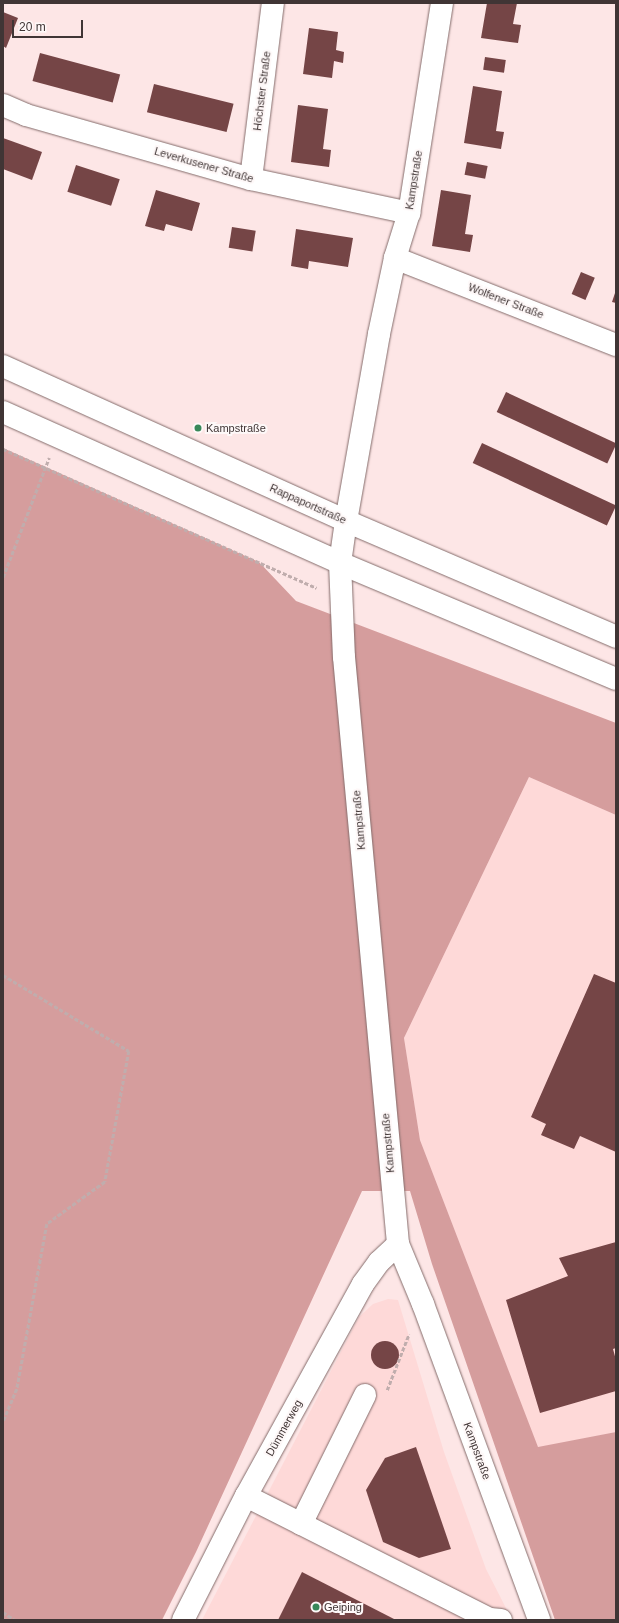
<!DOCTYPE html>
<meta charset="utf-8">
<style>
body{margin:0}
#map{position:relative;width:619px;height:1623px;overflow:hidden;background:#fde6e6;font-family:Helvetica,sans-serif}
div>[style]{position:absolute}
.built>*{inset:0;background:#fed9d8}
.forest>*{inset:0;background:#d59d9d}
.building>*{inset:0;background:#754546;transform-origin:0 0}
.round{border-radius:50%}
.path>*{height:2.5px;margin-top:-1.25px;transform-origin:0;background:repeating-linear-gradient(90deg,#c0adad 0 4px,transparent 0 6px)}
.roads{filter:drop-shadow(0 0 1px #846c6b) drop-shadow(0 0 1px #846c6b)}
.minor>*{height:22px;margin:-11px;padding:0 11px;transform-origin:11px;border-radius:11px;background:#fff}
.major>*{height:22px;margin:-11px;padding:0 11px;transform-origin:11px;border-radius:11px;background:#fff}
.dots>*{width:11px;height:11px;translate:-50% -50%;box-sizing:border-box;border:2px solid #fef8f8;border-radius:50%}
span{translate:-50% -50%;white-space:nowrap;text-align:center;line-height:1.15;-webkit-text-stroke:4px #fef8f8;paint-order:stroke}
.street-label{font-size:11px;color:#403535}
.poi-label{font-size:11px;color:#403535}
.left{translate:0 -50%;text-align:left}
.frame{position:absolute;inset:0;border:4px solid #403535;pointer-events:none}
.scale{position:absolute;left:12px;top:20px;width:71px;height:18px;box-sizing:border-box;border:2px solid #403535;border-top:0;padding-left:5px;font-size:12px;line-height:14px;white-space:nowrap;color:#403535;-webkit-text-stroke:3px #fef8f8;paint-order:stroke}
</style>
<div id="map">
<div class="built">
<div style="clip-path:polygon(529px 777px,616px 815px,616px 1432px,538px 1448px,420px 1140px,404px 1038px)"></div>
<div style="clip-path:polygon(388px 1299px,398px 1300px,444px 1452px,486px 1569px,512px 1620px,202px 1620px,359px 1317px,373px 1304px)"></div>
</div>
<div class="forest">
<div style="clip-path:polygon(3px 448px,259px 562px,296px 601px,616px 723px,616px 815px,529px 777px,404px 1038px,420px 1140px,538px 1447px,616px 1432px,616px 1620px,555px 1620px,432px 1264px,410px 1191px,362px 1191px,196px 1552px,162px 1620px,3px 1620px)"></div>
</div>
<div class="building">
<div style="clip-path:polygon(487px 3px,517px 3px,513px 24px,521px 25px,518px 43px,481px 38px)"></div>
<div style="clip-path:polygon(3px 12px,18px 18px,6px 48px,3px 46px)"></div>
<div style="clip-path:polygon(309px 28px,338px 32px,336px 50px,344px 52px,343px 63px,334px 61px,332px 78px,303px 74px)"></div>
<div style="left:40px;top:53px;width:83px;height:29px;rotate:15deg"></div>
<div style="left:485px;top:57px;width:21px;height:13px;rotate:8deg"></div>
<div style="left:154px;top:84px;width:82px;height:29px;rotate:14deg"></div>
<div style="clip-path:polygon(473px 86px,502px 91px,496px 131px,504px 132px,501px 149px,464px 143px)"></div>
<div style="clip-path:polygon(298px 105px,328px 109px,323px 149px,331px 150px,329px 167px,291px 162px)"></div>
<div style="clip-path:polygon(3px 138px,42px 152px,32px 180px,3px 169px)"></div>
<div style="left:467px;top:162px;width:21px;height:13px;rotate:11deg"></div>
<div style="left:76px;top:165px;width:46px;height:28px;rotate:18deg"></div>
<div style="clip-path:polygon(156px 190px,200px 203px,192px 231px,166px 224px,164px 231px,145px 226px)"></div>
<div style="clip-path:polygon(441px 190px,471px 195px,465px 234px,473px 235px,470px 252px,432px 246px)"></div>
<div style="left:232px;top:227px;width:24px;height:21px;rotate:9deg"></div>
<div style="clip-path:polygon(296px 229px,353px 238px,348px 267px,309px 261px,308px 269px,291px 266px)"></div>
<div style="left:581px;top:272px;width:15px;height:24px;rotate:23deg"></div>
<div style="clip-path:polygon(616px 290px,616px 303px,612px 302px)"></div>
<div style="left:506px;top:392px;width:122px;height:22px;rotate:25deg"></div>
<div style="left:482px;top:443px;width:148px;height:22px;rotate:25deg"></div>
<div style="clip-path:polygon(594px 974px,616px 983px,616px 1152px,580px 1136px,574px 1149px,541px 1135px,546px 1124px,531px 1117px)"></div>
<div style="clip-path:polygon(616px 1242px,616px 1348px,613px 1349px,616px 1360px,616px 1391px,540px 1413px,506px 1300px,568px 1276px,559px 1258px)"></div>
<div class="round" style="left:371px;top:1341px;width:28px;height:28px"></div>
<div style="clip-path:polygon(416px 1447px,451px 1549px,419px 1558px,383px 1542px,366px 1490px,385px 1458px)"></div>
<div style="clip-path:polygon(302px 1572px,396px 1620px,278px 1620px)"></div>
</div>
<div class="path">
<div style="left:3px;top:449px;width:343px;rotate:23.9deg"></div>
<div style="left:3px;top:577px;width:128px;rotate:-68.9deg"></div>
<div style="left:3px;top:975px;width:147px;rotate:31.1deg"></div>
<div style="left:129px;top:1051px;width:133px;rotate:100.4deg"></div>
<div style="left:105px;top:1182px;width:72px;rotate:144.1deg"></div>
<div style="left:47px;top:1224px;width:168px;rotate:100.3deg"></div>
<div style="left:17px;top:1389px;width:36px;rotate:113deg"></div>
<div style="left:387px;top:1390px;width:60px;rotate:-68.6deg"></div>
<div style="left:3px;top:1612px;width:14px;rotate:34deg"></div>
</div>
<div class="roads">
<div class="minor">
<div style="left:442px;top:3px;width:213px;rotate:98.9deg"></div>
<div style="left:409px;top:213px;width:47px;rotate:107.3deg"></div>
<div style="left:395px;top:258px;width:78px;rotate:101.9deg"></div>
<div style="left:379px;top:334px;width:190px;rotate:100deg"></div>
<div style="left:346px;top:521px;width:42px;rotate:98.1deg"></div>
<div style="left:340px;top:563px;width:94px;rotate:87.6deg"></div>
<div style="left:344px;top:657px;width:589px;rotate:84.74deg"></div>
<div style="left:398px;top:1244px;width:65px;rotate:67.4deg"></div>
<div style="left:423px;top:1304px;width:337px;rotate:69.8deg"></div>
<div style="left:3px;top:105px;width:25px;rotate:23deg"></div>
<div style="left:26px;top:115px;width:234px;rotate:15.9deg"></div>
<div style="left:251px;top:179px;width:162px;rotate:12.1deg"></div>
<div style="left:251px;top:179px;width:177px;rotate:-82.9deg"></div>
<div style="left:395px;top:258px;width:238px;rotate:21.5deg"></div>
<div style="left:246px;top:1496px;width:273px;rotate:26.8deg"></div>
<div style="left:490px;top:1619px;width:11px;rotate:5deg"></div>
<div style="left:301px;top:1524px;width:144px;rotate:-63.6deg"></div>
<div style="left:183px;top:1620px;width:139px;rotate:-63.1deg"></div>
<div style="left:246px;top:1496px;width:242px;rotate:-61.1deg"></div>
<div style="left:363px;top:1284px;width:27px;rotate:-54deg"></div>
<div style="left:379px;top:1262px;width:26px;rotate:-43deg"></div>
</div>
<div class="major">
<div style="left:3px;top:366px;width:376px;rotate:24.3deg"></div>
<div style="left:346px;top:521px;width:294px;rotate:23.2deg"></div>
<div style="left:3px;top:412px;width:369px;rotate:24.1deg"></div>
<div style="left:340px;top:563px;width:299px;rotate:22.8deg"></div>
</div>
</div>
<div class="dots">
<div style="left:198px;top:428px;background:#388859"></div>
<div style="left:316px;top:1607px;background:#388859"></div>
</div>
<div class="street-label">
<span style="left:262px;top:91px;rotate:-83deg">Höchster Straße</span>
<span style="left:204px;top:165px;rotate:16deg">Leverkusener Straße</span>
<span style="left:414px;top:180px;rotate:-81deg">Kampstraße</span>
<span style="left:506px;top:301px;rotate:21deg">Wolfener Straße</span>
<span style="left:308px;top:504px;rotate:24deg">Rappaportstraße</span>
<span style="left:359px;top:820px;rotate:-95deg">Kampstraße</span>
<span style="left:388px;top:1143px;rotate:-95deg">Kampstraße</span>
<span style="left:284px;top:1428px;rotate:-61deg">Dümmerweg</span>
<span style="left:477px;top:1451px;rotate:70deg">Kampstraße</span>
</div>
<div class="poi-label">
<span class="left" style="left:206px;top:428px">Kampstraße</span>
<span class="left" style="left:324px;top:1607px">Geiping</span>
</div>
<div class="frame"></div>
<div class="scale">20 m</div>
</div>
